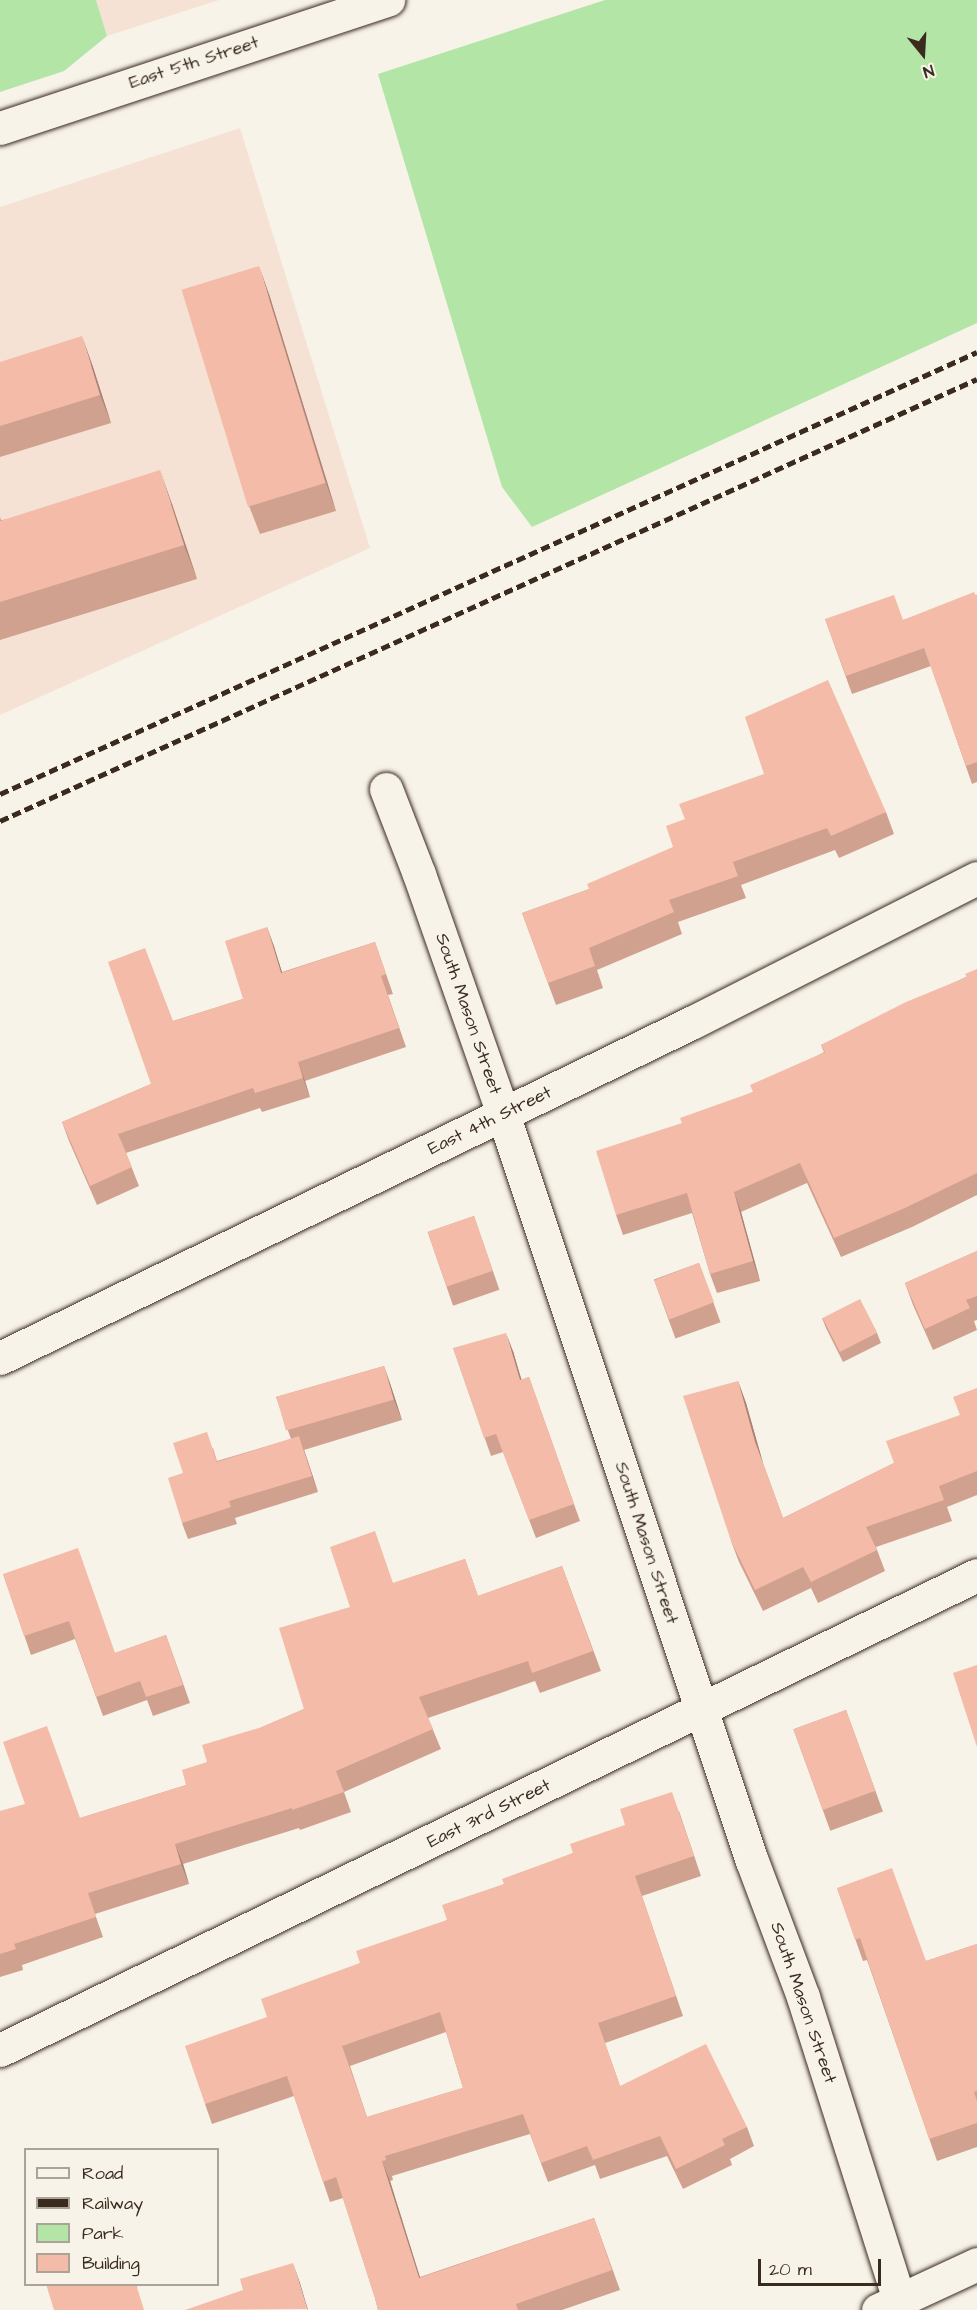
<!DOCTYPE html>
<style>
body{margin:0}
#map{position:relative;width:977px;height:2310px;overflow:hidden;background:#f7f3e8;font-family:"Architects Daughter",sans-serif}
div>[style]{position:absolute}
.built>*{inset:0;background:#f6e2d5}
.green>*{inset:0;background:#b2e5a6}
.roads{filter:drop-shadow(0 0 2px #3b2a1e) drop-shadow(0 0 2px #3b2a1e)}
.minor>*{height:33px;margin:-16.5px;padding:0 16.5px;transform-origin:16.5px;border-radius:16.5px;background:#f7f3e8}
.tertiary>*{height:33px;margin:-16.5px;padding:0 16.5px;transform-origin:16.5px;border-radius:16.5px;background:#f7f3e8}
.primary>*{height:33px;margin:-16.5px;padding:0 16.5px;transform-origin:16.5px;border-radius:16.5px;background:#f7f3e8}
.rail>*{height:4.5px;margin-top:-2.25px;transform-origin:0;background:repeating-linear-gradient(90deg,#3b2a1e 0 9px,transparent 0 13.5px)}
.wall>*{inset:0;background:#d1a190;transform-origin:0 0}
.shaded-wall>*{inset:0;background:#aa8376;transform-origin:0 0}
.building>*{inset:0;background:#f3bba8;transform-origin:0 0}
span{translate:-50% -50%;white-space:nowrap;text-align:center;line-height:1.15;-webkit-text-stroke:4.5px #f7f3e8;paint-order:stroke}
.street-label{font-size:18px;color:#3b2a1e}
.legend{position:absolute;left:24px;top:2148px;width:195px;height:138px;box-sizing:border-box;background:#f7f3e8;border:2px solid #aca397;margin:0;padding:8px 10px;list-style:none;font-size:18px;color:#3b2a1e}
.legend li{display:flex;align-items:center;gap:12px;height:30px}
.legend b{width:30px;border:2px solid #aca397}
.north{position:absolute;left:893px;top:24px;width:60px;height:60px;-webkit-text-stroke:4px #f7f3e8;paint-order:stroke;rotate:162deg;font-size:16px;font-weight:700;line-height:24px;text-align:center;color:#3b2a1e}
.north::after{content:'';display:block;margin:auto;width:21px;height:27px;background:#3b2a1e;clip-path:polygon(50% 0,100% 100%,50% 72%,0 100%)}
.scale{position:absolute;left:758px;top:2259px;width:123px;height:27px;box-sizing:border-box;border:3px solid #3b2a1e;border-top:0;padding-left:8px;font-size:18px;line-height:21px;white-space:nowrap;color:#3b2a1e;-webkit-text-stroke:4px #f7f3e8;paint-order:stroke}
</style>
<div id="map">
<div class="built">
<div style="clip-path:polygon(96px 0,219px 0,107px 36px)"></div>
<div style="clip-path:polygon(240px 128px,370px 548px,0 715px,0 207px)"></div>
</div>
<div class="green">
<div style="clip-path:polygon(0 0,96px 0,107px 36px,64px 71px,0 92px)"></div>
<div style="clip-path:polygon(605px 0,977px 0,977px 323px,532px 527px,502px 487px,378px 74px)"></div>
</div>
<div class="roads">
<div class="minor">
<div style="left:0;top:128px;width:409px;rotate:-18.3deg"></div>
<div style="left:386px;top:789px;width:91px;rotate:68.8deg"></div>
<div style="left:419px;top:874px;width:254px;rotate:70.7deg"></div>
<div style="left:503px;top:1114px;width:787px;rotate:71.57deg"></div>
<div style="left:752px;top:1861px;width:145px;rotate:69.4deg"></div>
<div style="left:803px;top:1997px;width:318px;rotate:72.4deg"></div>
<div style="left:0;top:2050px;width:1086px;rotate:-25.93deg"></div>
</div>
<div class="tertiary">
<div style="left:0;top:1358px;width:770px;rotate:-25.87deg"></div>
<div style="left:693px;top:1022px;width:318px;rotate:-26.9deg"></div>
</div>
<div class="primary">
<div style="left:878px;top:2310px;width:109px;rotate:-24.9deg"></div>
</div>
</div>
<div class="rail">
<div style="left:0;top:794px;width:1072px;rotate:-24.34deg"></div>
<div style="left:0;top:821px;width:1072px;rotate:-24.34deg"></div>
</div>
<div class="wall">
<div style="clip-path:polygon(269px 294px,336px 511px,260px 534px,249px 506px)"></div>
<div style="clip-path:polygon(0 362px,92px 364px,111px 423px,0 457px)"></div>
<div style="clip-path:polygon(172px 504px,197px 579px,0 640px,0 517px,1px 520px)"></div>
<div style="clip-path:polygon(977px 595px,977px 782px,972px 784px,931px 666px,852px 694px,825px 619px,903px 620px)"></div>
<div style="clip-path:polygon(886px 812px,894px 834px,839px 858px,835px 850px,741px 885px,746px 898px,678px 922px,682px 934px,597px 970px,603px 988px,556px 1005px,522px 913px,589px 889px)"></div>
<div style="clip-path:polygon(267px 927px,282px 972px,375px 942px,393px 994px,388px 995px,406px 1047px,305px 1081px,310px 1097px,262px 1112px,260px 1108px,126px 1153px,139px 1186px,97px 1205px,69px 1141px,62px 1122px,151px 1084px,173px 1021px,243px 999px)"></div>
<div style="clip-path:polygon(977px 969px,977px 1195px,912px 1227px,841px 1257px,807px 1183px,741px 1212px,760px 1281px,717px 1293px,710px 1274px,692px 1213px,623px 1235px,616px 1215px,682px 1123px,753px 1092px,824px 1052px,821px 1045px,966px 977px)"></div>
<div style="left:474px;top:1216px;width:78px;height:49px;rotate:71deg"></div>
<div style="clip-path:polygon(977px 1251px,977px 1320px,974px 1321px,977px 1330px,933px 1350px,913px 1305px,905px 1283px)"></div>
<div style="left:699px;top:1263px;width:63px;height:48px;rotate:70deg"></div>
<div style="clip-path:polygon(822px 1318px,877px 1333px,881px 1343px,843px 1362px,826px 1328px)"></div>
<div style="clip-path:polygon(453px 1348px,513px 1351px,521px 1380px,529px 1377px,580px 1521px,536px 1538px,503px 1452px,491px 1456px)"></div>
<div style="clip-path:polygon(384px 1366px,402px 1420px,304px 1450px,318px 1492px,235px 1518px,237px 1524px,188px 1539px,182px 1523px,183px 1473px,213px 1448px,217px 1461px,291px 1439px,276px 1397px)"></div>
<div style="clip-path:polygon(738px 1381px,746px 1403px,763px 1463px,783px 1518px,894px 1463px,960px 1415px,977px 1388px,977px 1495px,947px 1507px,952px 1521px,876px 1547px,885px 1571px,818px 1603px,811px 1588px,763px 1611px,739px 1562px,731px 1541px)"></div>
<div style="clip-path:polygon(465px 1559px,478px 1596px,562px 1566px,601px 1671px,540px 1693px,535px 1681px,428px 1718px,441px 1749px,344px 1792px,351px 1812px,300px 1830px,299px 1828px,183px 1864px,189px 1884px,95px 1914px,103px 1937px,22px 1965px,23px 1970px,0 1977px,0 1811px,80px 1818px,186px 1785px,207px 1762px,262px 1727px,304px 1709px,350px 1607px,394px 1583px)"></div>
<div style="clip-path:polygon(3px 1574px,115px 1653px,166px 1635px,190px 1703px,153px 1716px,147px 1700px,103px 1716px,75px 1639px,31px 1655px)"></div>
<div style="left:846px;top:1710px;width:108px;height:56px;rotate:70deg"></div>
<div style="clip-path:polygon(evenodd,679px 1811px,701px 1876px,642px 1896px,683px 2016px,605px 2043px,620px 2086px,747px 2127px,754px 2146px,730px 2159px,732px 2165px,683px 2189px,667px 2156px,600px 2179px,595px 2165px,548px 2182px,530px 2134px,392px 2176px,393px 2180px,390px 2181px,420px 2277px,594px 2218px,620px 2290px,562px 2310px,378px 2310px,375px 2298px,343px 2198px,330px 2202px,294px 2096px,212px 2124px,205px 2104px,267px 2017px,360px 1963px,447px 1920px,504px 1884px,573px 1853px,679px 1811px,446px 2032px,463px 2088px,367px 2117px,350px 2066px,446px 2032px)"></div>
<div style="clip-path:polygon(837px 1888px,926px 1961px,977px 1944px,977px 2147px,937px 2161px,867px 1960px,863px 1961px)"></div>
</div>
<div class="shaded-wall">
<div style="clip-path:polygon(259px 266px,269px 294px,336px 511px,326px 483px)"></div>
<div style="clip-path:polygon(82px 336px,92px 364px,111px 423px,100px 395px)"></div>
<div style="clip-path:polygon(160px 470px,172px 504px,197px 579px,184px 545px)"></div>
<div style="clip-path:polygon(267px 927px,274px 946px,288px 992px,281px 973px)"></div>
<div style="clip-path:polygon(298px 1062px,305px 1081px,310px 1097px,303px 1078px)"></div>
<div style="clip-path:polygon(734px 1192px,741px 1212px,760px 1281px,753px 1261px)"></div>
<div style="clip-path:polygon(506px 1333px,513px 1351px,527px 1398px,520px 1380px)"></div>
<div style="clip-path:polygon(384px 1366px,391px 1386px,402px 1420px,394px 1400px)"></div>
<div style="clip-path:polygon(738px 1381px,746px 1403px,763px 1463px,755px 1442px)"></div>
<div style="clip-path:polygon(299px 1436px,305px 1453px,318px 1492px,312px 1476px)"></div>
<div style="clip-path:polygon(175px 1844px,183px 1864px,189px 1884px,181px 1864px)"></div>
<div style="clip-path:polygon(382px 2161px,390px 2181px,426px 2297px,419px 2278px)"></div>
<div style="clip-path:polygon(293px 2263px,300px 2283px,308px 2310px,307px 2309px)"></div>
<div style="left:136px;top:2284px;width:1px;height:27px"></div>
</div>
<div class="building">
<div style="left:259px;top:266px;width:227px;height:81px;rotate:73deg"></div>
<div style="clip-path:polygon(82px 336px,100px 395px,0 426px,0 362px)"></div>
<div style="clip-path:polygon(160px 470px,184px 545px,0 602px,0 521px)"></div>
<div style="clip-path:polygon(974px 592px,976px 596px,977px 595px,977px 762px,966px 766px,924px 648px,846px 676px,825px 619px,894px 595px,903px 620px)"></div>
<div style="clip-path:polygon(828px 680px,886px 812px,831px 836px,827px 828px,733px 862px,738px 876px,669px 900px,674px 912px,589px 948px,595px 966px,548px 983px,522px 913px,589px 889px,587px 884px,673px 847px,666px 826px,685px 819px,679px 804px,764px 774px,745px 717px)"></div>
<div style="clip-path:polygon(267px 927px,281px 973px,375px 942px,386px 974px,381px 976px,399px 1028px,298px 1062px,303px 1078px,255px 1093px,253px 1088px,118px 1134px,132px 1167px,90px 1186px,62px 1122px,151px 1084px,108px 962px,145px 948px,173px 1021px,243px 999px,225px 941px)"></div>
<div style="clip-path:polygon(977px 969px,977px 1173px,905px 1208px,834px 1238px,800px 1163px,734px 1192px,753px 1261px,710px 1274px,687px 1193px,616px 1215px,596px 1151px,682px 1123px,680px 1118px,753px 1092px,750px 1085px,825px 1052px,821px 1045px,906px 1002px,967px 977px,965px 974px)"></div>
<div style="left:474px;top:1216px;width:58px;height:49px;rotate:71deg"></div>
<div style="clip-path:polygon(977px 1251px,977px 1296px,966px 1300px,970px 1308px,925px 1329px,905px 1283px)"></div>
<div style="left:699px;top:1263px;width:42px;height:48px;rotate:69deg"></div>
<div style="left:860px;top:1299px;width:38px;height:42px;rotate:63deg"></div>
<div style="clip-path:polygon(506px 1333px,520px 1380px,529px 1377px,574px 1504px,529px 1520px,496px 1434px,484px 1438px,453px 1348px)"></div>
<div style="left:384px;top:1366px;width:35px;height:112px;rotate:74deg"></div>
<div style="clip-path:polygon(738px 1381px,755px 1442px,783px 1518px,894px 1463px,886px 1441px,960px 1415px,953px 1397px,977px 1388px,977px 1471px,939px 1486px,944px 1500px,866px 1527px,877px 1550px,811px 1582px,803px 1567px,755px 1590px,731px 1541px,683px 1396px)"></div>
<div style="clip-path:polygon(207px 1432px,217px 1462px,299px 1436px,312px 1476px,229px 1501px,231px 1507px,182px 1523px,168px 1478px,183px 1473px,173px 1443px)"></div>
<div style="clip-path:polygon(375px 1531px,393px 1583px,465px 1559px,478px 1596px,562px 1566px,593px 1651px,532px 1673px,528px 1661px,419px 1697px,433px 1729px,336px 1771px,344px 1792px,292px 1810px,292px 1808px,175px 1844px,181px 1864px,88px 1893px,96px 1917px,14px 1944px,16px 1949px,0 1954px,0 1811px,25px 1804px,3px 1742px,47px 1726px,80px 1818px,186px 1785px,182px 1770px,207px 1762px,202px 1745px,262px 1727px,304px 1709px,279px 1628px,350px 1607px,330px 1547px)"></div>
<div style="clip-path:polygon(78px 1548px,115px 1653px,166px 1635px,183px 1685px,146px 1697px,140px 1681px,96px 1697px,69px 1621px,24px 1636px,3px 1574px)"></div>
<div style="clip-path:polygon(977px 1665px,977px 1747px,953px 1673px)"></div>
<div style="left:846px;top:1710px;width:86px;height:56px;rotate:70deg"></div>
<div style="clip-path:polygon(evenodd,672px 1792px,694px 1856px,635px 1876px,676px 1996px,598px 2023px,620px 2086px,706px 2044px,747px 2127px,722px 2139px,725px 2145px,676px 2169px,660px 2136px,593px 2160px,587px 2146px,541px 2163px,523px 2114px,385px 2156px,386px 2160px,382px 2161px,419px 2278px,594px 2218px,612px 2270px,516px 2304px,518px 2310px,378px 2310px,375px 2298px,336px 2177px,323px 2182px,287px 2076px,205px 2104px,185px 2046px,267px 2017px,261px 1999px,360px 1963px,356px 1951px,447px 1920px,442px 1905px,504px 1884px,502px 1879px,573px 1853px,570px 1844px,625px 1825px,620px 1809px,672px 1792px,440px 2012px,463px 2088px,367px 2117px,342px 2046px,440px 2012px)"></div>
<div style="clip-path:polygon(892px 1868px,926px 1961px,977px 1944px,977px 2091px,974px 2092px,977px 2101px,977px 2123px,929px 2139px,860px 1938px,855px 1940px,837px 1888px)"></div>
<div style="clip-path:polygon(293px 2263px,307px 2309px,185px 2310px,243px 2290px,240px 2279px)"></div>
<div style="clip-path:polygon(46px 2284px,136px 2284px,144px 2310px,54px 2310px)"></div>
</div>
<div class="street-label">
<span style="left:194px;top:63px;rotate:-18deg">East 5th Street</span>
<span style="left:468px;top:1014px;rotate:71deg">South Mason Street</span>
<span style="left:490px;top:1121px;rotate:-26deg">East 4th Street</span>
<span style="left:646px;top:1543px;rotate:72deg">South Mason Street</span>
<span style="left:489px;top:1814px;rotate:-26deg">East 3rd Street</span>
<span style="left:803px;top:2003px;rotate:71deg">South Mason Street</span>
</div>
<ul class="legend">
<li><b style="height:8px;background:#f7f3e8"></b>Road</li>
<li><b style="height:8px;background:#3b2a1e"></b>Railway</li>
<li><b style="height:16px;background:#b2e5a6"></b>Park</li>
<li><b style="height:16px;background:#f3bba8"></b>Building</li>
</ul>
<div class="north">N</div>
<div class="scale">20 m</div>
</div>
